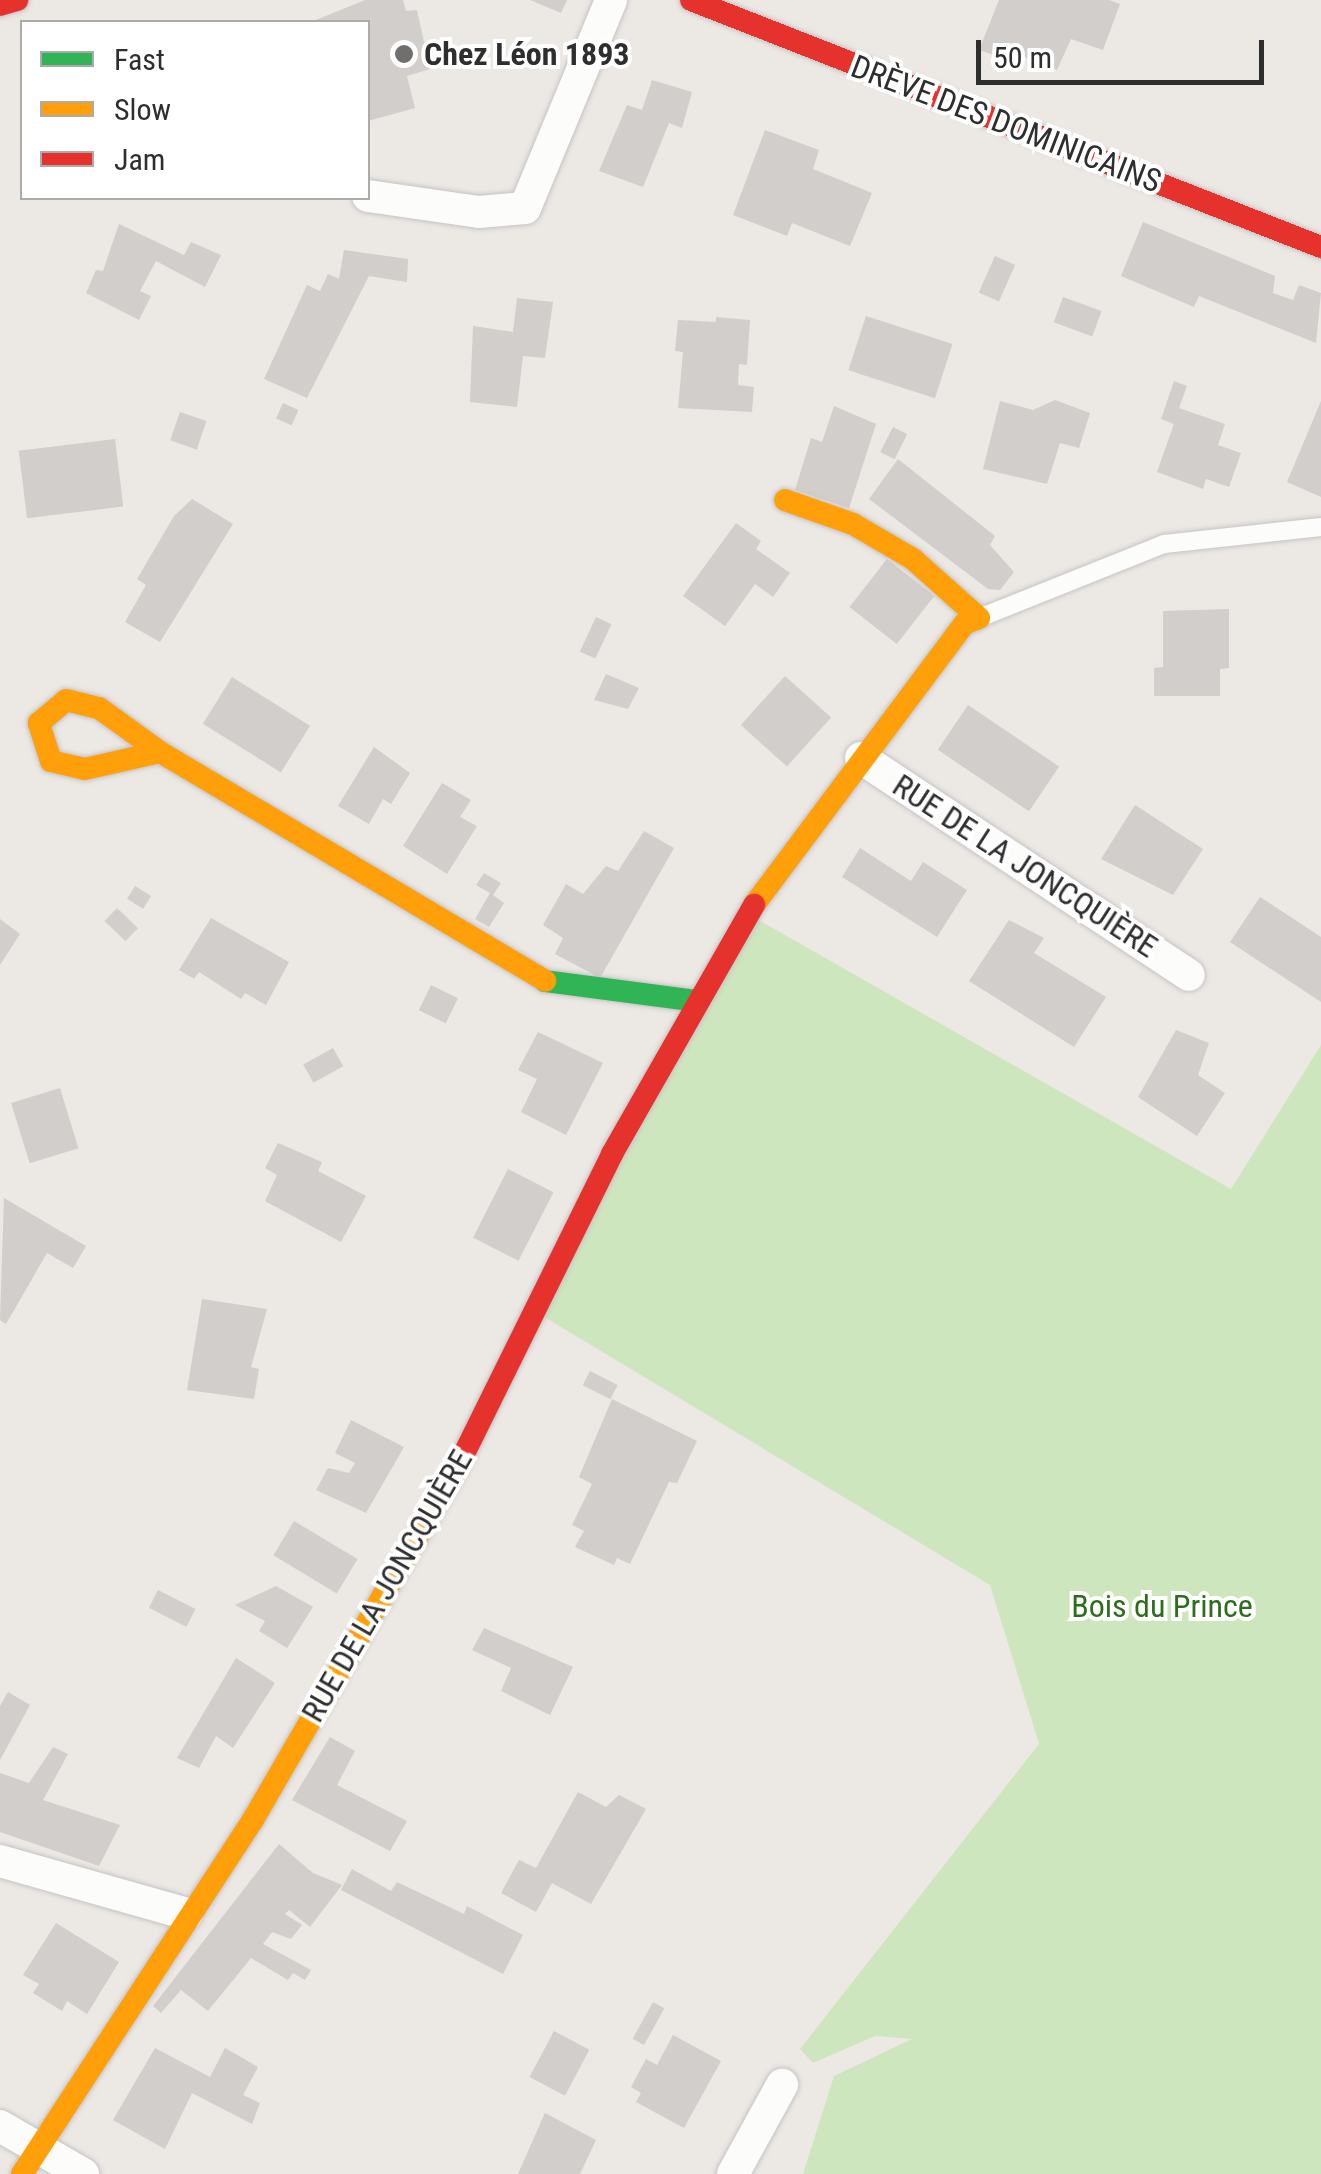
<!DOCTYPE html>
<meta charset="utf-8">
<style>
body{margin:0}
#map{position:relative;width:1321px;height:2174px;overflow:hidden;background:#ece8e4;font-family:"Roboto Condensed",sans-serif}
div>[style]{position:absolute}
.green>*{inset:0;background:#cee6be}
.building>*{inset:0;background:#d1cecb;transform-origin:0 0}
.roads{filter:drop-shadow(0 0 2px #c5c4c5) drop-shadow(0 0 2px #c5c4c5)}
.lane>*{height:18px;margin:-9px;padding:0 9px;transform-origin:9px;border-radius:9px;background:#fcfcfb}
.street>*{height:32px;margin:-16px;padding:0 16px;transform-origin:16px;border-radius:16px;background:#fcfcfb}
.fast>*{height:22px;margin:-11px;padding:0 11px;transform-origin:11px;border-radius:11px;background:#30b455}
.slow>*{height:22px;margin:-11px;padding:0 11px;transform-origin:11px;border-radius:11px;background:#ff9f0a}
.jam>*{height:22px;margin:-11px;padding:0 11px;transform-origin:11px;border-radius:11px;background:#e5322d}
.dots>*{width:28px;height:28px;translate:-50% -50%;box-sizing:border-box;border:5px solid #fff;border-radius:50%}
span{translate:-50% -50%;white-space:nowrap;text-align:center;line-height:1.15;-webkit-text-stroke:8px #fff;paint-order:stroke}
.poi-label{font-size:32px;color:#2e2e2e;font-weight:700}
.left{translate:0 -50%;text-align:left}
.street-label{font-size:32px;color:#2e2e2e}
.park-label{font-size:32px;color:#2c6e1b}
.legend{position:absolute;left:20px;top:20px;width:350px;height:180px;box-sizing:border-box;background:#fff;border:2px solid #ababab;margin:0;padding:12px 18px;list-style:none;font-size:30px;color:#2e2e2e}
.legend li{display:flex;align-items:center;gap:20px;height:50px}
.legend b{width:50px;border:2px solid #ababab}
.scale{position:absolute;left:976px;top:40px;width:288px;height:45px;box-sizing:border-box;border:5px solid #2e2e2e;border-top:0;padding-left:12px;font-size:30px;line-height:35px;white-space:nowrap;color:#2e2e2e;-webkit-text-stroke:8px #fff;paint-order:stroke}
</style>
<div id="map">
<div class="green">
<div style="clip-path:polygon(748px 914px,1231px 1189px,1321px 1045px,1321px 2174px,803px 2174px,834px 2076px,912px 2039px,875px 2036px,813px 2063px,800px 2049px,1039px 1744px,990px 1585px,536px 1312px)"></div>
</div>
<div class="building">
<div style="clip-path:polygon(365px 0,403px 0,406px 11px,417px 10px,424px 42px,438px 39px,443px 65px,407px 76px,415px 108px,368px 121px,368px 22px,311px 22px)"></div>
<div style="clip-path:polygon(530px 0,567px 0,561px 13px)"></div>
<div style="clip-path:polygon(999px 0,1109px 0,1120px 4px,1103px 50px,1071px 39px,1057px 70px,1002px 48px,1000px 57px,979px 50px)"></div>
<div style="clip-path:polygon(652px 80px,692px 92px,682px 128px,669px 123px,643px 187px,599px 171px,627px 105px,642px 110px)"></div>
<div style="clip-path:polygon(765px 130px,819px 150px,813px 169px,872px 193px,850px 246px,792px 223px,787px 236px,733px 215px)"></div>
<div style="clip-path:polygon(1143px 222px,1275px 276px,1273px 293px,1293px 300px,1299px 285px,1321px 293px,1316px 343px,1199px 296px,1194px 307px,1121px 276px)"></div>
<div style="clip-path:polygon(119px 224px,184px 255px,191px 242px,221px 255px,205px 287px,156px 261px,140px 291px,151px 296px,139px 320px,86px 293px,96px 270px,103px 271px)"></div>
<div style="clip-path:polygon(344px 250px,408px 259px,407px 282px,369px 276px,307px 398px,264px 379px,307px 285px,320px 291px,328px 274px,339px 279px)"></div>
<div style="left:995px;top:256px;width:22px;height:40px;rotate:24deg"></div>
<div style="left:1063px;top:297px;width:41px;height:27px;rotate:20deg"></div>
<div style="clip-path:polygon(517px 298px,553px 302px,545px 358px,523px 356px,517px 407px,470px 402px,473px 326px,513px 332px)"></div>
<div style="left:866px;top:316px;width:91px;height:57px;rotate:18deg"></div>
<div style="clip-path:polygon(716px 317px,750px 320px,747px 365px,739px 364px,738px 385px,754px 387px,752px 412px,678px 408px,683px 352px,675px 351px,678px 320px,716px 322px)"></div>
<div style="clip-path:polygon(1174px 381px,1187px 386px,1179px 408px,1225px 424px,1218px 445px,1241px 453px,1229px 487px,1206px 479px,1203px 489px,1157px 472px,1174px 424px,1161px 419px)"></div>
<div style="clip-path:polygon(1055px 400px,1090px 413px,1079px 448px,1060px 443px,1047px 484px,983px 469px,1000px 401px,1033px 410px)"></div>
<div style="clip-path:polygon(1321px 401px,1321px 497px,1287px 482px)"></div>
<div style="left:283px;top:403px;width:17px;height:17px;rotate:24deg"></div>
<div style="clip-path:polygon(834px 406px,876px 424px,849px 508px,795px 490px,811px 438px,822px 442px)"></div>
<div style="left:180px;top:412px;width:28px;height:30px;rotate:19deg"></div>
<div style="left:893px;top:427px;width:16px;height:28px;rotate:27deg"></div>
<div style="left:115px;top:439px;width:68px;height:97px;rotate:83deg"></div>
<div style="clip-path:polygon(898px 459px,995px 536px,990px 545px,1014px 572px,1000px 590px,988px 589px,869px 499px)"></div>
<div style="clip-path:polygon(192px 499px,233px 524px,160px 642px,125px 622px,146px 585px,137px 579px,174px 516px)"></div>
<div style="clip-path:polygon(736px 523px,761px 541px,756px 549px,790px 573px,773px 597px,755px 584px,725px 626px,683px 596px)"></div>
<div style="left:887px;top:559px;width:60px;height:61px;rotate:38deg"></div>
<div style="clip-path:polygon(1229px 609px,1229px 668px,1220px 669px,1220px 696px,1154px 696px,1154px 668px,1163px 667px,1163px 611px)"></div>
<div style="left:596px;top:617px;width:17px;height:38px;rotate:25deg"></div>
<div style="clip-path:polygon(606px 674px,639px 688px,628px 709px,594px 700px)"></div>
<div style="left:785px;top:676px;width:62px;height:66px;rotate:42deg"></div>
<div style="left:232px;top:677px;width:92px;height:55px;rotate:32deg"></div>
<div style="left:968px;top:705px;width:110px;height:54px;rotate:34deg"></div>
<div style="clip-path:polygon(374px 747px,410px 773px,391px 804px,383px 799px,369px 824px,338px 806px)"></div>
<div style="clip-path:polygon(442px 783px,471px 800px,460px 817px,477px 826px,447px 874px,403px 846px)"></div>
<div style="clip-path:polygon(1135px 805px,1203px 849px,1173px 895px,1101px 859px)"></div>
<div style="clip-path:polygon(644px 831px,674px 848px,600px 978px,555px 954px,563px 938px,543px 925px,566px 884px,583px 894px,606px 866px,618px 871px)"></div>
<div style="clip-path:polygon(860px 848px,911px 881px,923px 862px,967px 890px,937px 937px,842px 877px)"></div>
<div style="clip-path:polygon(484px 873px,501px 883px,493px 895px,504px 903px,489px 927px,475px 919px,490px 893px,476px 885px)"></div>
<div style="left:135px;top:886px;width:19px;height:15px;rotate:32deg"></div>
<div style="clip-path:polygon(1260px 897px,1321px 937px,1321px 1002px,1230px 942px)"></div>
<div style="left:117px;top:908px;width:29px;height:18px;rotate:44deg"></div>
<div style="clip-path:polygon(211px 918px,289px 962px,266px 1005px,245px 993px,241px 999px,199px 972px,194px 979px,179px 970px)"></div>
<div style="clip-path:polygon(0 919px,20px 934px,0 965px)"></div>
<div style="clip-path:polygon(1009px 920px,1044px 938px,1034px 953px,1106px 997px,1074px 1047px,969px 981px)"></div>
<div style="left:431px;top:985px;width:30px;height:28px;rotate:26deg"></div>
<div style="clip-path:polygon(1176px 1030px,1209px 1043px,1198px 1075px,1225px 1093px,1197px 1136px,1138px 1097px)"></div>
<div style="clip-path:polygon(538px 1032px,603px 1063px,566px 1135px,521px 1112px,537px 1079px,518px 1070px)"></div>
<div style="left:333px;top:1048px;width:21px;height:34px;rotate:61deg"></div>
<div style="left:60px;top:1088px;width:63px;height:51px;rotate:73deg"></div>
<div style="clip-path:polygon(278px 1143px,322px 1162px,318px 1171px,366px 1196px,341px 1242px,265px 1201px,277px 1175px,265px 1168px)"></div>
<div style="left:508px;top:1169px;width:51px;height:77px;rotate:27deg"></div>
<div style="clip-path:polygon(4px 1198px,86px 1246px,73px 1268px,47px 1253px,6px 1324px,0 1320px)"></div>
<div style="clip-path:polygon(202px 1299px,267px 1309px,251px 1367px,259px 1369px,254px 1399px,187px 1390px)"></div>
<div style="left:590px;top:1371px;width:31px;height:16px;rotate:27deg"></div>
<div style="clip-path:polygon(612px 1399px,697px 1441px,677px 1483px,669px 1482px,630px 1564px,617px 1558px,614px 1565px,575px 1547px,584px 1531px,572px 1525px,592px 1484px,579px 1477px)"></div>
<div style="clip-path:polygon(351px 1420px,404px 1447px,366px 1513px,316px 1490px,328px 1468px,349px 1473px,355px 1463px,335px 1453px)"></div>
<div style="left:294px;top:1521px;width:74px;height:40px;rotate:31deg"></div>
<div style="clip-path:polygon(276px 1586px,313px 1607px,287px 1648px,259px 1631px,265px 1621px,235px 1605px)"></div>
<div style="left:158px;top:1590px;width:42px;height:20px;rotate:27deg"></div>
<div style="clip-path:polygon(484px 1628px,573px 1667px,550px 1715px,501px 1691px,511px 1668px,472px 1650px)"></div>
<div style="clip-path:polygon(236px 1658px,275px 1683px,233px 1748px,216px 1736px,199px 1768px,177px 1758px)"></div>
<div style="clip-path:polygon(8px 1692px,30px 1705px,0 1760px,0 1706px)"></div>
<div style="clip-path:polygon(330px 1737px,355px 1751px,337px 1785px,407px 1821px,390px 1851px,292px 1800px)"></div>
<div style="clip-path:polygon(53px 1747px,68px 1754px,43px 1800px,120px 1825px,99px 1866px,0 1832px,0 1773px,29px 1783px)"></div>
<div style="clip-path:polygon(578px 1792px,606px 1807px,619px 1795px,646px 1809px,591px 1904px,552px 1883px,536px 1912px,501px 1893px,519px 1860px,536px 1868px)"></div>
<div style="clip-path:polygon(279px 1844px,313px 1873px,342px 1885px,310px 1927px,289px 1910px,285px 1914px,302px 1925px,291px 1939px,272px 1932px,263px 1944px,311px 1970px,305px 1980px,293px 1973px,288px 1980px,251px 1958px,208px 2011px,181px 1990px,161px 2013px,153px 2006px)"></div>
<div style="clip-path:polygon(352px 1869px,391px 1891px,397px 1882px,464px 1914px,467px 1906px,523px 1935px,503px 1974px,341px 1890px)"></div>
<div style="clip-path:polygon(56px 1923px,119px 1962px,87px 2014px,67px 2001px,62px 2011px,33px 1993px,39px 1984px,23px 1975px)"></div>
<div style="left:653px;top:2002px;width:13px;height:42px;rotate:29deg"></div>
<div style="left:554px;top:2031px;width:40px;height:52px;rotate:28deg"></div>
<div style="clip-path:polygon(673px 2035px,721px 2061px,684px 2128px,636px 2102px,641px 2093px,631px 2087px,646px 2059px,657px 2065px)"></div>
<div style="clip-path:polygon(155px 2048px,210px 2077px,225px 2048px,258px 2067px,243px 2095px,260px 2103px,252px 2124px,192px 2093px,165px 2149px,113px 2120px)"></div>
<div style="clip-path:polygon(545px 2113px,596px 2140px,580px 2174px,518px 2174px)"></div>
</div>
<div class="roads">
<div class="lane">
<div style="left:979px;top:618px;width:199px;rotate:-21.8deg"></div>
<div style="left:1164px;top:544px;width:158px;rotate:-6.2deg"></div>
</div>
<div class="street">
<div style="left:368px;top:196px;width:112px;rotate:8.2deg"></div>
<div style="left:479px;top:212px;width:46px;rotate:-5deg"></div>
<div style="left:525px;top:208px;width:225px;rotate:-67.5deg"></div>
<div style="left:861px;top:758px;width:393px;rotate:33.5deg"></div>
<div style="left:0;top:1861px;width:194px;rotate:15.8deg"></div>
<div style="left:0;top:2126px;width:96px;rotate:30deg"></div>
<div style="left:733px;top:2174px;width:102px;rotate:-61.2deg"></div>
</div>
<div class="fast">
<div style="left:545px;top:981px;width:153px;rotate:7.5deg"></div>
</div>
<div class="slow">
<div style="left:160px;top:752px;width:77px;rotate:167.2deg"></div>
<div style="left:85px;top:769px;width:35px;rotate:-167deg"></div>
<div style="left:51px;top:761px;width:40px;rotate:-108deg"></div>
<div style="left:39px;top:723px;width:35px;rotate:-40deg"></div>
<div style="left:66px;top:700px;width:34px;rotate:14deg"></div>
<div style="left:99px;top:708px;width:75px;rotate:35.8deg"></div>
<div style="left:160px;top:752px;width:448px;rotate:30.7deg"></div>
<div style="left:754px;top:905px;width:351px;rotate:-53.2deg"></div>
<div style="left:964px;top:624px;width:16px;rotate:-22deg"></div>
<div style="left:979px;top:618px;width:89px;rotate:-138.2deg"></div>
<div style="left:913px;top:559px;width:69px;rotate:-149.7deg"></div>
<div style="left:853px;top:524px;width:72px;rotate:-160.6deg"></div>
<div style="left:22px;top:2174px;width:425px;rotate:-56.9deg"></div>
<div style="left:254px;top:1818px;width:405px;rotate:-59.9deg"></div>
</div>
<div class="jam">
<div style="left:691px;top:0;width:677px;rotate:21.41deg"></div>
<div style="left:0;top:5px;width:18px;rotate:-16deg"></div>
<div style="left:457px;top:1468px;width:350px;rotate:-63.7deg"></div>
<div style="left:612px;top:1154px;width:287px;rotate:-60.3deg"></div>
</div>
</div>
<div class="dots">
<div style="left:404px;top:54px;background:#706f6e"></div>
</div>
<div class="poi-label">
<span class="left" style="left:424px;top:54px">Chez Léon 1893</span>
</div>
<div class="street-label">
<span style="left:1006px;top:124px;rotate:21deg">DRÈVE DES DOMINICAINS</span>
<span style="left:1025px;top:866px;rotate:33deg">RUE DE LA JONCQUIÈRE</span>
<span style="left:387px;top:1586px;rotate:-60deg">RUE DE LA JONCQUIÈRE</span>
</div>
<div class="park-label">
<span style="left:1162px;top:1606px">Bois du Prince</span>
</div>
<ul class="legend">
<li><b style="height:12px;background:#30b455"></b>Fast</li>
<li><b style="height:12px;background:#ff9f0a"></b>Slow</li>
<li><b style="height:12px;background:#e5322d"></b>Jam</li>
</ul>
<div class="scale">50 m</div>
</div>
